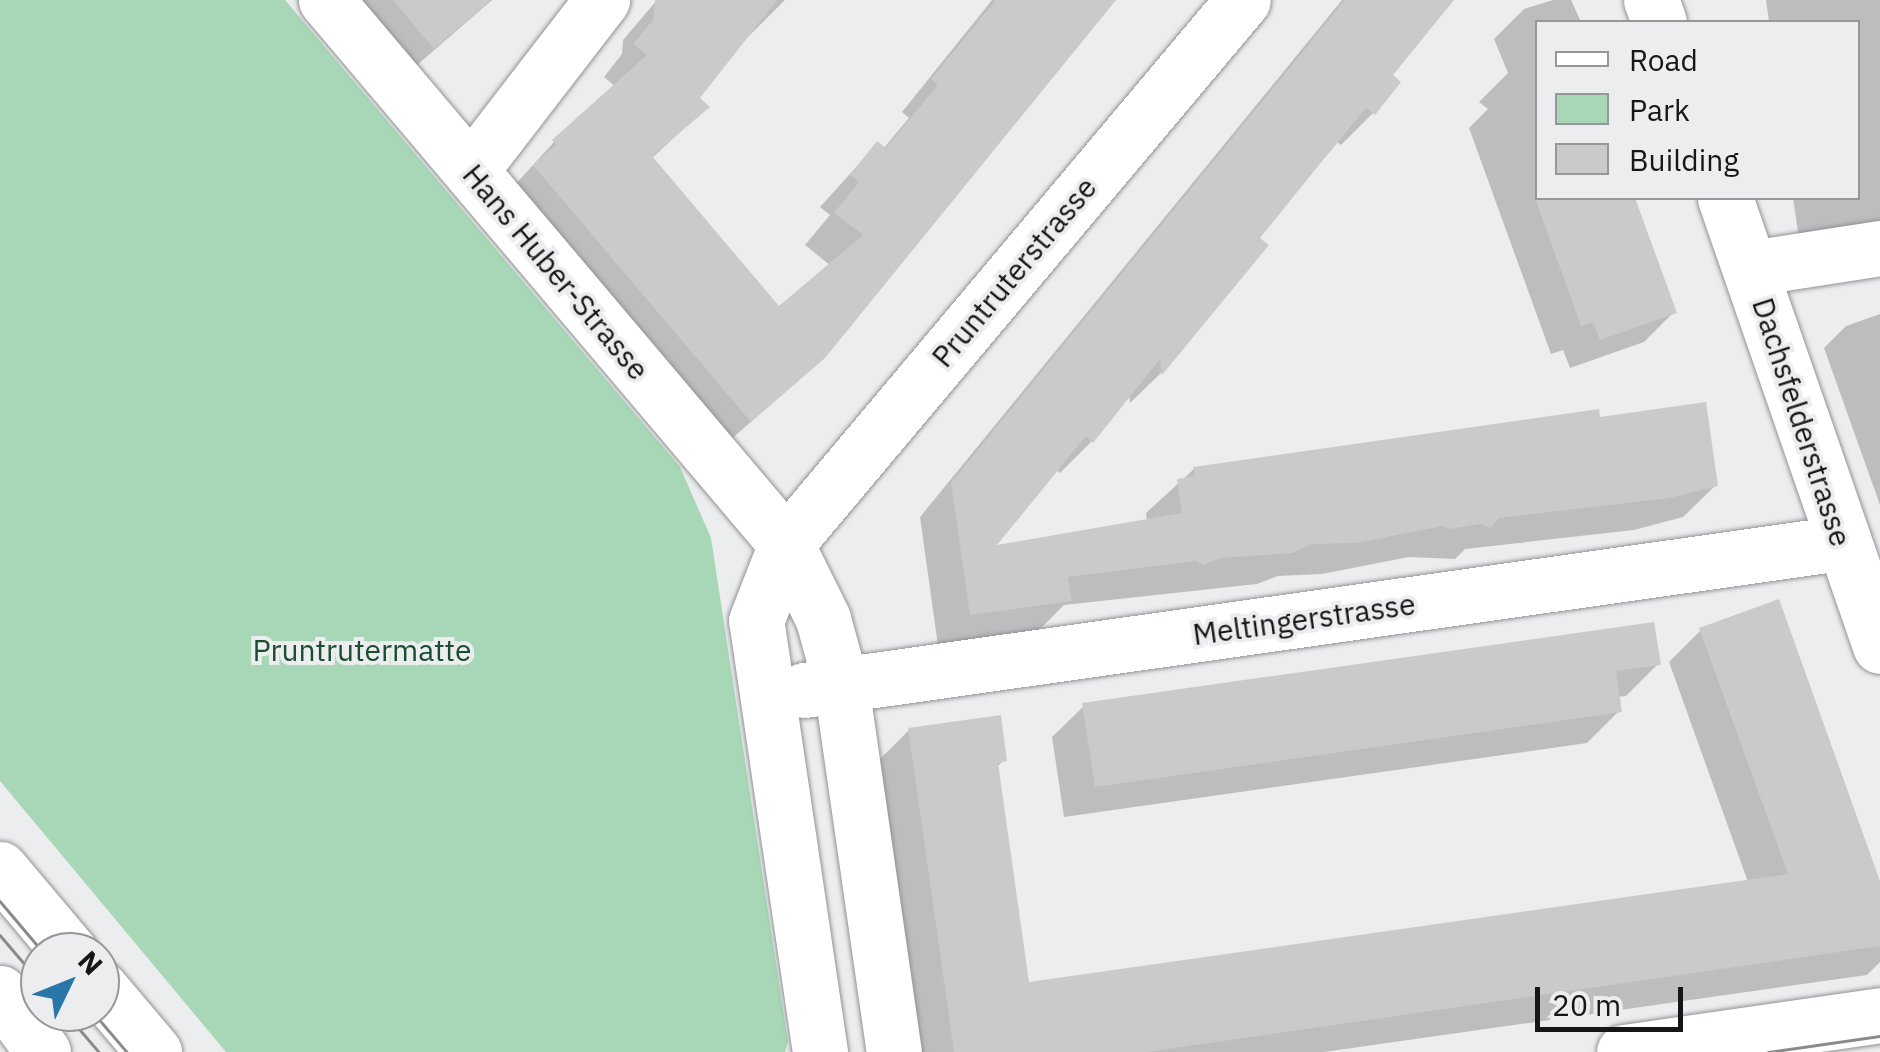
<!DOCTYPE html>
<style>
body{margin:0}
#map{position:relative;width:1880px;height:1052px;overflow:hidden;background:#ecedef;font-family:"IBM Plex Sans",sans-serif}
div>[style]{position:absolute}
.green>*{inset:0;background:#a7d7b7}
.shadow>*{inset:0;background:#0003}
.building>*{inset:0;background:#c9cacb}
.roads{filter:drop-shadow(0 0 2px #929394) drop-shadow(0 0 2px #929394)}
.street>*{height:55px;margin:-27.5px;padding:0 27.5px;transform-origin:27.5px;border-radius:27.5px;background:#fff}
.primary>*{height:55px;margin:-27.5px;padding:0 27.5px;transform-origin:27.5px;border-radius:27.5px;background:#fff}
.tram>*{height:2.5px;margin:-1.25px;padding:0 1.25px;transform-origin:1.25px;border-radius:1.25px;background:#898a8b}
span{translate:-50% -50%;white-space:nowrap;text-align:center;line-height:1.15;-webkit-text-stroke:8px #ecedef;paint-order:stroke}
.street-label{font-size:30px;color:#161617}
.park-label{font-size:30px;color:#1a4c30}
.legend{position:absolute;left:1535px;top:20px;width:325px;height:180px;box-sizing:border-box;background:#ecedef;border:2px solid #969799;margin:0;padding:12px 18px;list-style:none;font-size:30px;color:#161617}
.legend li{display:flex;align-items:center;gap:20px;height:50px}
.legend b{width:50px;border:2px solid #969799}
.north{position:absolute;left:20px;top:932px;width:100px;height:100px;box-sizing:border-box;background:#ecedef;border:2px solid #969799;border-radius:50%;rotate:47deg;font-size:28px;font-weight:700;line-height:40px;text-align:center;color:#161617}
.north::after{content:'';display:block;margin:auto;width:35px;height:45px;background:#2b76a9;clip-path:polygon(50% 0,100% 100%,50% 72%,0 100%)}
.scale{position:absolute;left:1535px;top:987px;width:148px;height:45px;box-sizing:border-box;border:5px solid #161617;border-top:0;padding-left:12px;font-size:30px;line-height:35px;white-space:nowrap;color:#161617;-webkit-text-stroke:8px #ecedef;paint-order:stroke}
</style>
<div id="map">
<div class="green">
<div style="clip-path:polygon(0 0,285px 0,680px 467px,711px 538px,788px 1042px,785px 1052px,226px 1052px,0 781px)"></div>
</div>
<div class="shadow">
<div style="clip-path:polygon(353px 0,492px 0,401px 79px)"></div>
<div style="clip-path:polygon(657px 0,785px 0,732px 53px,696px 99px,707px 107px,651px 159px,779px 310px,831px 266px,805px 245px,830px 215px,820px 207px,877px 144px,883px 149px,909px 118px,902px 112px,992px 0,1114px 0,824px 357px,718px 451px,503px 198px,554px 142px,616px 87px,604px 77px,622px 54px,623px 40px)"></div>
<div style="clip-path:polygon(1342px 0,1451px 0,1389px 76px,1373px 113px,1341px 145px,1336px 141px,1257px 238px,1266px 246px,1161px 373px,1130px 403px,1129px 394px,1092px 441px,1060px 473px,1056px 470px,991px 548px,1147px 521px,1146px 513px,1194px 469px,1597px 420px,1716px 485px,1683px 517px,1634px 530px,1465px 549px,1455px 559px,1409px 557px,1322px 574px,1278px 576px,1257px 584px,1064px 605px,1037px 632px,938px 646px,920px 517px)"></div>
<div style="clip-path:polygon(1553px 0,1571px 0,1581px 22px,1538px 22px,1538px 198px,1632px 198px,1674px 312px,1644px 342px,1570px 368px,1563px 350px,1551px 354px,1469px 128px,1488px 109px,1479px 102px,1508px 73px,1494px 39px,1524px 9px)"></div>
<div style="clip-path:polygon(1766px 0,1880px 0,1880px 227px,1799px 239px,1793px 198px,1858px 198px,1858px 22px,1769px 22px)"></div>
<div style="clip-path:polygon(1880px 314px,1880px 505px,1824px 348px,1846px 326px)"></div>
<div style="clip-path:polygon(1701px 630px,1880px 889px,1880px 962px,1867px 975px,1324px 1052px,918px 1052px,877px 762px,909px 730px,1004px 760px,996px 768px,1027px 985px,1748px 882px,1669px 662px)"></div>
<div style="clip-path:polygon(1658px 664px,1626px 696px,1617px 697px,1619px 711px,1587px 743px,1064px 817px,1052px 737px,1084px 706px)"></div>
</div>
<div class="building">
<div style="clip-path:polygon(393px 0,491px 0,434px 49px)"></div>
<div style="clip-path:polygon(655px 0,777px 0,700px 98px,710px 107px,652px 156px,779px 306px,863px 235px,834px 213px,859px 182px,850px 175px,877px 141px,886px 148px,938px 85px,931px 79px,996px 0,1116px 0,825px 358px,751px 422px,533px 165px,556px 145px,552px 140px,647px 55px,633px 44px,653px 20px)"></div>
<div style="clip-path:polygon(1345px 0,1454px 0,1393px 75px,1401px 82px,1375px 115px,1366px 108px,1319px 165px,1260px 238px,1269px 245px,1162px 375px,1160px 359px,1093px 443px,1086px 436px,997px 545px,1182px 513px,1177px 479px,1195px 476px,1193px 467px,1599px 409px,1600px 417px,1706px 402px,1718px 486px,1669px 498px,1499px 518px,1490px 528px,1482px 524px,1449px 529px,1443px 526px,1356px 543px,1312px 544px,1292px 553px,1220px 558px,1203px 565px,1196px 561px,1068px 577px,1072px 601px,970px 615px,951px 483px)"></div>
<div style="clip-path:polygon(1535px 198px,1635px 198px,1677px 313px,1600px 340px,1593px 322px,1581px 326px)"></div>
<div style="clip-path:polygon(1779px 599px,1880px 881px,1880px 946px,1147px 1052px,954px 1052px,908px 728px,1001px 715px,1007px 761px,998px 763px,1029px 982px,1788px 874px,1699px 628px)"></div>
<div style="clip-path:polygon(1654px 622px,1661px 665px,1616px 671px,1622px 712px,1095px 787px,1082px 703px)"></div>
</div>
<div class="roads">
<div class="street">
<div style="left:326px;top:0;width:712px;rotate:49.78deg"></div>
<div style="left:786px;top:544px;width:84px;rotate:63.7deg"></div>
<div style="left:823px;top:619px;width:68px;rotate:74.7deg"></div>
<div style="left:841px;top:685px;width:371px;rotate:81.8deg"></div>
<div style="left:1651px;top:0;width:23px;rotate:70deg"></div>
<div style="left:471px;top:170px;width:215px;rotate:-52.4deg"></div>
<div style="left:1725px;top:198px;width:474px;rotate:70.9deg"></div>
<div style="left:1751px;top:268px;width:131px;rotate:-8.8deg"></div>
<div style="left:804px;top:690px;width:1047px;rotate:-8.07deg"></div>
<div style="left:820px;top:1052px;width:436px;rotate:-98.4deg"></div>
<div style="left:756px;top:621px;width:83px;rotate:-68.7deg"></div>
<div style="left:786px;top:544px;width:710px;rotate:-49.97deg"></div>
</div>
<div class="primary">
<div style="left:0;top:869px;width:109px;rotate:49.9deg"></div>
<div style="left:100px;top:988px;width:84px;rotate:49.8deg"></div>
<div style="left:0;top:993px;width:73px;rotate:53.9deg"></div>
<div style="left:1624px;top:1052px;width:259px;rotate:-8.2deg"></div>
</div>
</div>
<div class="tram">
<div style="left:0;top:901px;width:67px;rotate:49.9deg"></div>
<div style="left:0;top:935px;width:62px;rotate:49.6deg"></div>
<div style="left:65px;top:1012px;width:52px;rotate:49.6deg"></div>
<div style="left:93px;top:1012px;width:52px;rotate:49.6deg"></div>
<div style="left:1768px;top:1052px;width:113px;rotate:-8.1deg"></div>
</div>
<div class="street-label">
<span style="left:556px;top:272px;rotate:50deg">Hans Huber-Strasse</span>
<span style="left:1014px;top:272px;rotate:-50deg">Pruntruterstrasse</span>
<span style="left:1802px;top:422px;rotate:72deg">Dachsfelderstrasse</span>
<span style="left:1304px;top:619px;rotate:-8deg">Meltingerstrasse</span>
</div>
<div class="park-label">
<span style="left:362px;top:650px">Pruntrutermatte</span>
</div>
<ul class="legend">
<li><b style="height:12px;background:#fff"></b>Road</li>
<li><b style="height:28px;background:#a7d7b7"></b>Park</li>
<li><b style="height:28px;background:#c9cacb"></b>Building</li>
</ul>
<div class="north">N</div>
<div class="scale">20 m</div>
</div>
